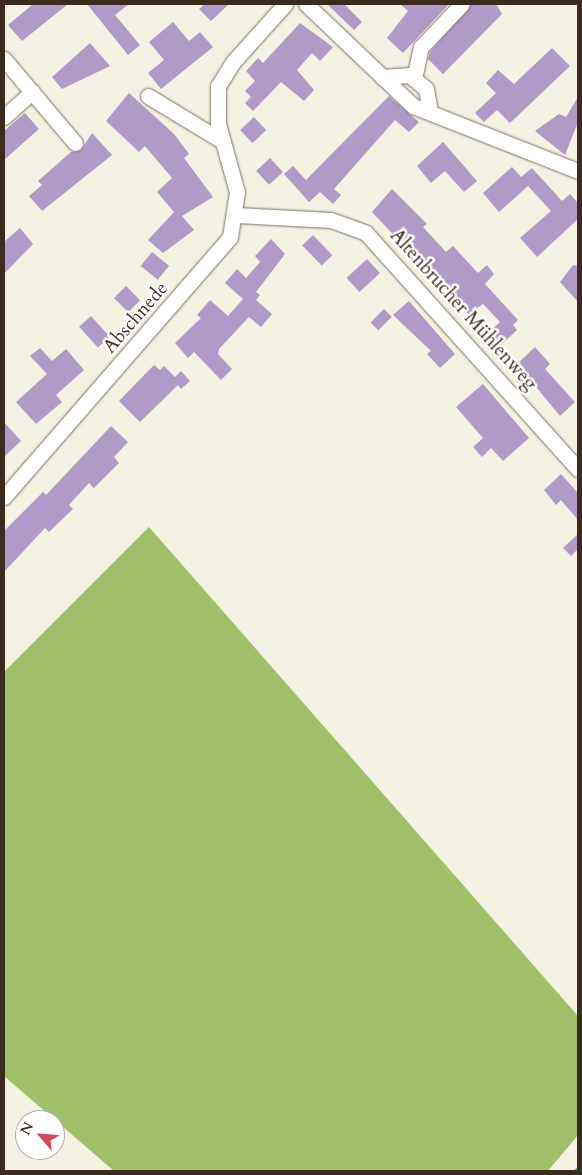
<!DOCTYPE html>
<meta charset="utf-8">
<style>
body{margin:0}
#map{position:relative;width:582px;height:1175px;overflow:hidden;background:#f4f2e2;font-family:Cardo,serif}
div>[style]{position:absolute}
.green>*{inset:0;background:#9fc069}
.stream>*{height:4.5px;margin:-2.25px;padding:0 2.25px;transform-origin:2.25px;border-radius:2.25px;background:#40acbf}
.building>*{inset:0;background:#af9ac8;transform-origin:0 0}
.roads{filter:drop-shadow(0 0 1px #7c7063) drop-shadow(0 0 1px #7c7063)}
.minor>*{height:15px;margin:-7.5px;padding:0 7.5px;transform-origin:7.5px;border-radius:7.5px;background:#fff}
span{translate:-50% -50%;white-space:nowrap;text-align:center;line-height:1.15;-webkit-text-stroke:5px #fff;paint-order:stroke}
.street-label{font-size:19px;color:#3b2a1e}
.frame{position:absolute;inset:0;border:5px solid #3b2a1e;pointer-events:none}
.north{position:absolute;left:15px;top:1110px;width:50px;height:50px;box-sizing:border-box;background:#fff;border:1px solid #b1aaa5;border-radius:50%;rotate:297deg;font-size:14px;font-weight:700;line-height:20px;text-align:center;color:#3b2a1e}
.north::after{content:'';display:block;margin:auto;width:18px;height:22px;background:#d1495b;clip-path:polygon(50% 0,100% 100%,50% 72%,0 100%)}
</style>
<div id="map">
<div class="green">
<div style="clip-path:polygon(149px 527px,578px 1016px,578px 1135px,548px 1171px,114px 1171px,4px 1076px,4px 672px)"></div>
</div>
<div class="stream">
<div style="left:576px;top:1171px;width:3px;rotate:-45deg"></div>
</div>
<div class="building">
<div style="clip-path:polygon(33px 4px,68px 4px,22px 41px,8px 25px)"></div>
<div style="clip-path:polygon(87px 4px,129px 4px,115px 15px,140px 45px,128px 55px)"></div>
<div style="clip-path:polygon(205px 4px,229px 4px,211px 21px,199px 9px)"></div>
<div style="clip-path:polygon(327px 4px,344px 4px,362px 22px,354px 30px)"></div>
<div style="clip-path:polygon(400px 4px,449px 4px,403px 53px,387px 38px,408px 11px)"></div>
<div style="clip-path:polygon(471px 4px,496px 4px,502px 14px,443px 74px,428px 59px,430px 52px)"></div>
<div style="clip-path:polygon(173px 22px,189px 41px,200px 32px,213px 47px,161px 89px,148px 73px,164px 60px,149px 42px)"></div>
<div style="clip-path:polygon(300px 23px,333px 47px,320px 61px,312px 53px,297px 70px,314px 90px,304px 101px,281px 82px,253px 111px,245px 103px,251px 97px,245px 91px,255px 81px,246px 71px,258px 58px,263px 63px)"></div>
<div style="clip-path:polygon(90px 43px,110px 66px,62px 89px,52px 77px)"></div>
<div style="clip-path:polygon(552px 48px,570px 66px,510px 123px,497px 110px,484px 122px,475px 113px,496px 93px,486px 83px,498px 70px,514px 84px)"></div>
<div style="clip-path:polygon(129px 93px,174px 134px,189px 154px,184px 158px,213px 197px,182px 216px,194px 230px,163px 253px,148px 240px,174px 212px,157px 192px,172px 178px,145px 146px,139px 152px,106px 121px)"></div>
<div style="clip-path:polygon(389px 96px,419px 122px,409px 132px,395px 120px,334px 189px,341px 195px,333px 204px,320px 192px,309px 202px,284px 174px,293px 166px,306px 180px)"></div>
<div style="clip-path:polygon(578px 97px,578px 122px,565px 155px,535px 131px,559px 114px,566px 117px)"></div>
<div style="clip-path:polygon(25px 113px,39px 129px,4px 160px,4px 131px)"></div>
<div style="left:254px;top:117px;width:18px;height:19px;rotate:47deg"></div>
<div style="clip-path:polygon(92px 133px,112px 155px,42px 211px,29px 196px,42px 185px,38px 181px,71px 152px,81px 150px)"></div>
<div style="clip-path:polygon(443px 142px,477px 181px,464px 192px,445px 171px,431px 183px,417px 166px)"></div>
<div style="left:270px;top:158px;width:19px;height:19px;rotate:47deg"></div>
<div style="clip-path:polygon(512px 167px,521px 177px,532px 168px,562px 201px,570px 194px,578px 203px,578px 219px,537px 257px,520px 238px,551px 211px,528px 186px,499px 212px,483px 193px)"></div>
<div style="clip-path:polygon(392px 189px,427px 224px,423px 227px,446px 252px,453px 246px,478px 273px,487px 265px,494px 274px,485px 284px,518px 320px,513px 325px,517px 330px,499px 347px,487px 334px,500px 322px,483px 304px,468px 314px,441px 277px,437px 281px,372px 212px)"></div>
<div style="clip-path:polygon(20px 228px,33px 244px,4px 274px,4px 242px)"></div>
<div style="left:313px;top:235px;width:28px;height:15px;rotate:46deg"></div>
<div style="clip-path:polygon(271px 239px,285px 254px,256px 292px,260px 295px,256px 300px,272px 314px,261px 327px,249px 317px,219px 349px,218px 354px,232px 369px,221px 380px,194px 352px,188px 358px,175px 343px,201px 318px,197px 315px,210px 300px,228px 316px,243px 299px,225px 283px,237px 269px,246px 278px,260px 262px,255px 256px)"></div>
<div style="left:152px;top:252px;width:22px;height:18px;rotate:39deg"></div>
<div style="left:367px;top:259px;width:19px;height:28px;rotate:47deg"></div>
<div style="clip-path:polygon(573px 265px,578px 266px,578px 302px,560px 282px)"></div>
<div style="left:126px;top:286px;width:20px;height:17px;rotate:45deg"></div>
<div style="clip-path:polygon(409px 301px,455px 354px,440px 368px,427px 354px,431px 351px,393px 315px)"></div>
<div style="left:384px;top:309px;width:11px;height:19px;rotate:45deg"></div>
<div style="left:91px;top:316px;width:28px;height:16px;rotate:48deg"></div>
<div style="clip-path:polygon(535px 347px,550px 364px,545px 369px,575px 402px,560px 416px,517px 364px)"></div>
<div style="clip-path:polygon(40px 348px,52px 361px,66px 349px,84px 370px,56px 395px,62px 402px,36px 424px,16px 402px,47px 374px,30px 356px)"></div>
<div style="clip-path:polygon(154px 365px,160px 370px,164px 366px,175px 377px,181px 371px,190px 381px,181px 389px,178px 385px,140px 422px,119px 401px)"></div>
<div style="clip-path:polygon(483px 384px,529px 438px,503px 461px,491px 448px,482px 457px,473px 447px,483px 438px,456px 407px)"></div>
<div style="clip-path:polygon(4px 422px,21px 441px,4px 457px)"></div>
<div style="clip-path:polygon(111px 426px,128px 442px,114px 457px,119px 463px,94px 488px,89px 483px,69px 505px,73px 509px,49px 532px,45px 528px,4px 572px,4px 531px,43px 492px,46px 495px)"></div>
<div style="clip-path:polygon(561px 474px,578px 493px,578px 520px,561px 500px,556px 505px,544px 490px)"></div>
<div style="clip-path:polygon(578px 534px,578px 549px,571px 556px,563px 548px)"></div>
</div>
<div class="roads">
<div class="minor">
<div style="left:306px;top:4px;width:148px;rotate:43.6deg"></div>
<div style="left:413px;top:106px;width:177px;rotate:21.5deg"></div>
<div style="left:4px;top:59px;width:110px;rotate:49.8deg"></div>
<div style="left:382px;top:77px;width:28px;rotate:-4deg"></div>
<div style="left:410px;top:75px;width:21px;rotate:41deg"></div>
<div style="left:426px;top:89px;width:22px;rotate:80deg"></div>
<div style="left:414px;top:79px;width:33px;rotate:-78deg"></div>
<div style="left:421px;top:47px;width:59px;rotate:-46.4deg"></div>
<div style="left:148px;top:96px;width:87px;rotate:31.3deg"></div>
<div style="left:4px;top:117px;width:38px;rotate:-42deg"></div>
<div style="left:236px;top:215px;width:95px;rotate:3deg"></div>
<div style="left:331px;top:220px;width:37px;rotate:20deg"></div>
<div style="left:366px;top:233px;width:317px;rotate:48.1deg"></div>
<div style="left:4px;top:497px;width:344px;rotate:-49deg"></div>
<div style="left:230px;top:237px;width:46px;rotate:-81.2deg"></div>
<div style="left:237px;top:192px;width:71px;rotate:-105.6deg"></div>
<div style="left:218px;top:124px;width:38px;rotate:-90deg"></div>
<div style="left:218px;top:86px;width:28px;rotate:-58deg"></div>
<div style="left:233px;top:62px;width:78px;rotate:-48.1deg"></div>
</div>
</div>
<div class="street-label">
<span style="left:463px;top:310px;rotate:48deg">Altenbrucher Mühlenweg</span>
<span style="left:136px;top:318px;rotate:-49deg">Abschnede</span>
</div>
<div class="frame"></div>
<div class="north">N</div>
</div>
